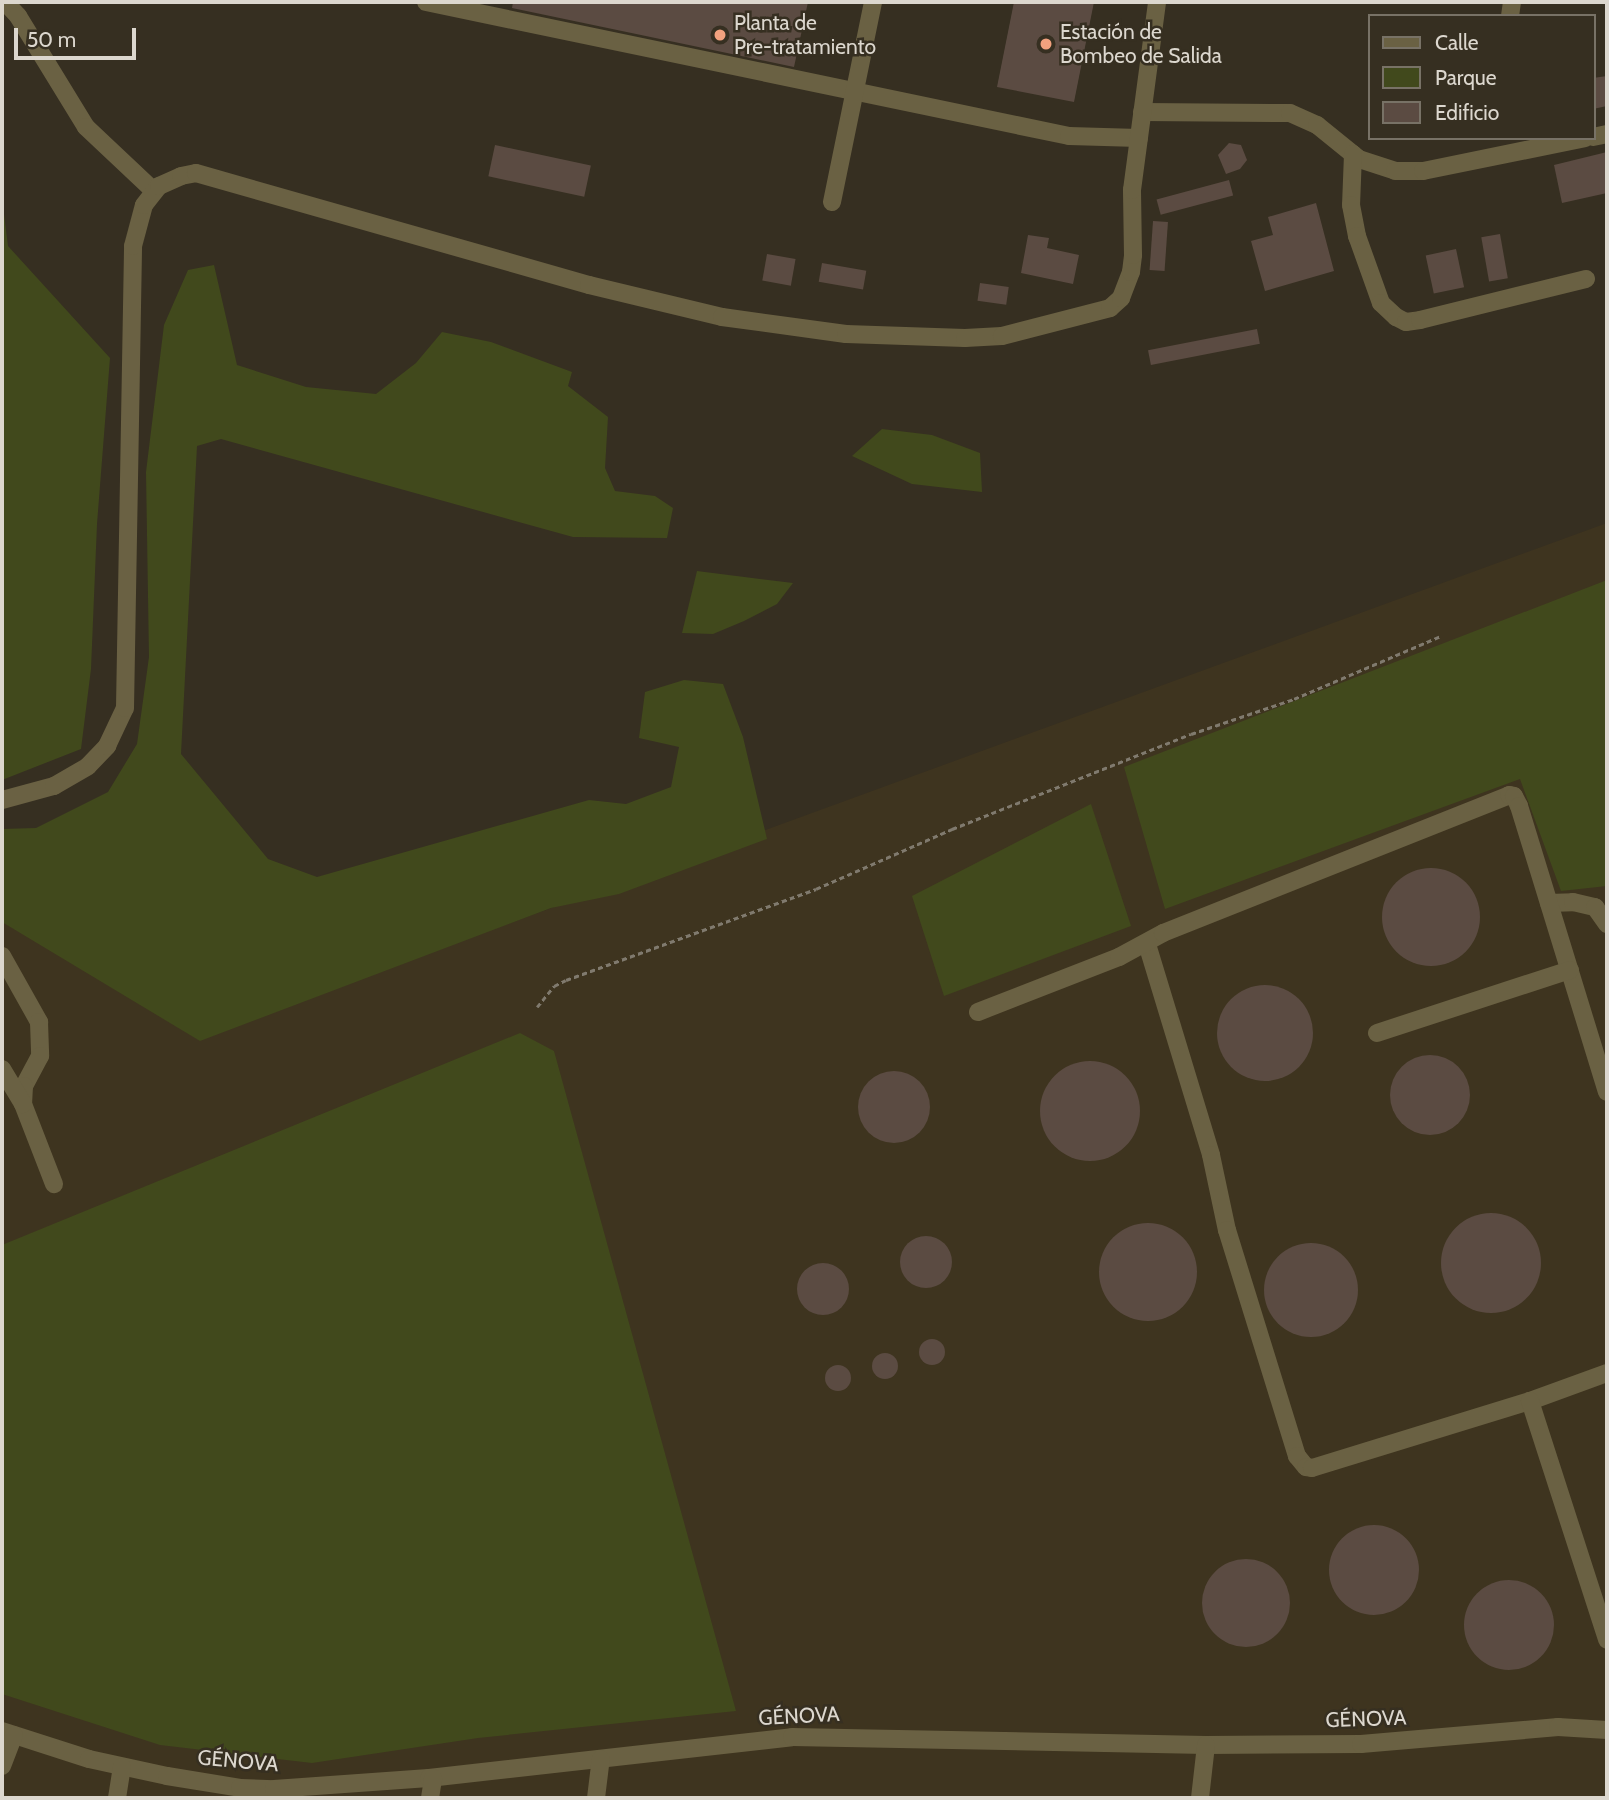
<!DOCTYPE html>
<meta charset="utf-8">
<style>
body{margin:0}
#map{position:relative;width:1609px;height:1800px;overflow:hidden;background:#362f21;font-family:Cabin,sans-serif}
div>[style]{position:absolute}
.built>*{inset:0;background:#3e341f}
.green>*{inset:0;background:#41491c}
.building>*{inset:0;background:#5b4b42;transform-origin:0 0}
.round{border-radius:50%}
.path>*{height:2.5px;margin-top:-1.25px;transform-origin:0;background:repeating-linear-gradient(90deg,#807a6e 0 5px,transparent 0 8.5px)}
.minor>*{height:18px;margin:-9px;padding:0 9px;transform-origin:9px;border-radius:9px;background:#6a6143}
.dots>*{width:19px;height:19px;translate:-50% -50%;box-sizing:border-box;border:4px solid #362f21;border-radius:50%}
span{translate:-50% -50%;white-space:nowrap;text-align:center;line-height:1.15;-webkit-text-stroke:5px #362f21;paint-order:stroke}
.poi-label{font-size:21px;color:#dcd7ce}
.left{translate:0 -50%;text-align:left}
.street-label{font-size:21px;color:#dcd7ce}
.frame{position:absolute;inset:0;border:4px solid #dcd7ce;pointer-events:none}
.legend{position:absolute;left:1368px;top:14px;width:228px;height:126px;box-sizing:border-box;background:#362f21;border:2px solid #787266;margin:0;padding:9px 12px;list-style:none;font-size:21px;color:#dcd7ce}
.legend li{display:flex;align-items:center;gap:14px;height:35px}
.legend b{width:35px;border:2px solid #787266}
.scale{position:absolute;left:14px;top:28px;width:122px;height:32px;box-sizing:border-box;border:4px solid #dcd7ce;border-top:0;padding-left:9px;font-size:21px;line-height:24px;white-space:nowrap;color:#dcd7ce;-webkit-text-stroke:5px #362f21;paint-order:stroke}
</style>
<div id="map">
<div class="built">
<div style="clip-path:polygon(1607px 523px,1607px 1798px,2px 1798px,2px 911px,214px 1031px)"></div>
</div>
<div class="green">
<div style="clip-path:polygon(2px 198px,8px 246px,110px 358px,97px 524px,91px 669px,81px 749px,2px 780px)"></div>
<div style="clip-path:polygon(214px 265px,237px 365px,306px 387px,376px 394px,416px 363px,442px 332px,491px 342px,572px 372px,568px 386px,608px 417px,605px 468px,615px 491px,655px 496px,673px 508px,667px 538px,573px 537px,221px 439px,197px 446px,181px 754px,268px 859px,317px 877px,589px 800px,626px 804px,671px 787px,679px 747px,639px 738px,645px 692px,684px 680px,723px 684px,743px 737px,767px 839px,619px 894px,551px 908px,200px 1041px,2px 922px,2px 829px,36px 828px,108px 792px,137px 744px,149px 657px,146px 472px,164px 325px,188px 270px)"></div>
<div style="clip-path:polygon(882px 429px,932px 435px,980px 453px,982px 492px,912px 484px,852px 456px)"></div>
<div style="clip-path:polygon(697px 571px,793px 583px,777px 604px,744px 621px,713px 634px,682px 633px)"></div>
<div style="clip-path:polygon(1607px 580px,1607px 886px,1561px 891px,1520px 779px,1165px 909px,1124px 767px)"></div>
<div style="clip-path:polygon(1091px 804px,1131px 926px,944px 996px,912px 896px)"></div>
<div style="clip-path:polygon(520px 1033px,554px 1051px,736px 1711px,478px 1738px,312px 1763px,160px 1745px,2px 1694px,2px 1245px)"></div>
</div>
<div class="building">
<div style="clip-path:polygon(513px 2px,808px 2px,794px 67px,512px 8px)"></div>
<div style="clip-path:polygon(1014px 2px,1094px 2px,1074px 102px,997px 87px)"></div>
<div style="clip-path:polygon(1607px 76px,1607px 106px,1593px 109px,1593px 78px)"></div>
<div style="clip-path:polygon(1229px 143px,1241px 145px,1247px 160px,1240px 169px,1226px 174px,1218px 155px)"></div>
<div style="left:495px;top:145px;width:98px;height:32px;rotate:12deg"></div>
<div style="clip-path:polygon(1607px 152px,1607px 193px,1562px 203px,1554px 165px)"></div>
<div style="left:1229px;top:180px;width:16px;height:75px;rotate:75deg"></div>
<div style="clip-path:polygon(1316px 203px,1334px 271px,1265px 291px,1251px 241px,1273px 235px,1268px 217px)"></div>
<div style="left:1153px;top:221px;width:15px;height:49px;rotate:4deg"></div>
<div style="left:1500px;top:234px;width:45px;height:19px;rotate:80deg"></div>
<div style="clip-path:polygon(1028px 235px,1049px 238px,1047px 248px,1079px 255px,1073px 284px,1021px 273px)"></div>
<div style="left:1456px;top:249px;width:39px;height:31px;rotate:78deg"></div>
<div style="left:767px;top:254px;width:29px;height:27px;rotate:10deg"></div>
<div style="left:822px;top:263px;width:45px;height:19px;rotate:10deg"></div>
<div style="left:980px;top:283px;width:29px;height:18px;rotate:8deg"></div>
<div style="left:1257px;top:329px;width:15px;height:111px;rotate:79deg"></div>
<div class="round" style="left:1382px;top:868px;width:98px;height:98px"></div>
<div class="round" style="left:1217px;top:985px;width:96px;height:96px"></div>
<div class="round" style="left:1390px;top:1055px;width:80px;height:80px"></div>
<div class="round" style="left:1040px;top:1061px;width:100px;height:100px"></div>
<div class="round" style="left:858px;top:1071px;width:72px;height:72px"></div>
<div class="round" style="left:1441px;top:1213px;width:100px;height:100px"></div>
<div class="round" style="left:1099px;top:1223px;width:98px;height:98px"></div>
<div class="round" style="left:900px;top:1236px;width:52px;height:52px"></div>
<div class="round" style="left:1264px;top:1243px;width:94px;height:94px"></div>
<div class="round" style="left:797px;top:1263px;width:52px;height:52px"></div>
<div class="round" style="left:919px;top:1339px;width:26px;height:26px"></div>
<div class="round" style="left:872px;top:1353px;width:26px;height:26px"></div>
<div class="round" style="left:825px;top:1365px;width:26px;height:26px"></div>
<div class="round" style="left:1329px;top:1525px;width:90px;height:90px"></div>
<div class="round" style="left:1202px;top:1559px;width:88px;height:88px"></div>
<div class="round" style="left:1464px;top:1580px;width:90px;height:90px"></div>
</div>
<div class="path">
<div style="left:537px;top:1007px;width:27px;rotate:-51deg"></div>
<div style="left:554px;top:986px;width:13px;rotate:-27deg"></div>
<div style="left:566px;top:980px;width:266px;rotate:-20deg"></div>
<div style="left:816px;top:889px;width:149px;rotate:-23.8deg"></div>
<div style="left:952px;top:829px;width:257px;rotate:-21.7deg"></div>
<div style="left:1191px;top:734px;width:109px;rotate:-18.8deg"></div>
<div style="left:1294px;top:699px;width:158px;rotate:-23.2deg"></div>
</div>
<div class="minor">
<div style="left:5px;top:2px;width:19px;rotate:47deg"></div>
<div style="left:18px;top:16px;width:130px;rotate:58.5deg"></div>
<div style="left:86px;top:127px;width:93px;rotate:43.3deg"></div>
<div style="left:426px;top:2px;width:657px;rotate:11.77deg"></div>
<div style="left:1069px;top:136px;width:70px;rotate:1.6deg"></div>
<div style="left:1510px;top:16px;width:14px;rotate:-82deg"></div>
<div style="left:1142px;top:112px;width:148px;rotate:0.4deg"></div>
<div style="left:1290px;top:113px;width:30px;rotate:24deg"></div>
<div style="left:1317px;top:125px;width:54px;rotate:39deg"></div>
<div style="left:1359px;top:159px;width:38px;rotate:18deg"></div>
<div style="left:1395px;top:171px;width:28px"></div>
<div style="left:1423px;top:171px;width:165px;rotate:-11.5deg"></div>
<div style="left:1593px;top:137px;width:14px;rotate:-12deg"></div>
<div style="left:1353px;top:154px;width:51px;rotate:92.2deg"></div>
<div style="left:1351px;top:205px;width:32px;rotate:79deg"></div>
<div style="left:1357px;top:236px;width:71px;rotate:70.3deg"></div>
<div style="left:1381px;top:303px;width:21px;rotate:43deg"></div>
<div style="left:1396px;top:317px;width:11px;rotate:27deg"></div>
<div style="left:1406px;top:322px;width:14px;rotate:-8deg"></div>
<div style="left:1420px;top:320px;width:171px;rotate:-13.9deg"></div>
<div style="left:832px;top:202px;width:204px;rotate:-78.4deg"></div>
<div style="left:2px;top:800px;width:54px;rotate:-15.1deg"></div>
<div style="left:54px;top:786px;width:39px;rotate:-30deg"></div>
<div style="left:88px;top:766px;width:28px;rotate:-46deg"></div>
<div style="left:107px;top:746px;width:42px;rotate:-64.7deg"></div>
<div style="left:125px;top:708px;width:462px;rotate:-89deg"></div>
<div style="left:133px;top:246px;width:42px;rotate:-75deg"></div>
<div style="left:144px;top:205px;width:24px;rotate:-52deg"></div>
<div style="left:159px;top:186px;width:24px;rotate:-24deg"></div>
<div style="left:181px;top:176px;width:15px;rotate:-11deg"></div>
<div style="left:196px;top:173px;width:409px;rotate:15.9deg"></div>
<div style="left:589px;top:285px;width:137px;rotate:13.5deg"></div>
<div style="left:722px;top:317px;width:125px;rotate:7.8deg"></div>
<div style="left:846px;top:334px;width:119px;rotate:1.9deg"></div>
<div style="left:965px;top:338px;width:37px;rotate:-3deg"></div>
<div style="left:1002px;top:336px;width:112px;rotate:-14.5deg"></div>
<div style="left:1110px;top:308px;width:15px;rotate:-42deg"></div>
<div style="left:1121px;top:298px;width:28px;rotate:-69deg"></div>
<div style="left:1131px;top:272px;width:17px;rotate:-83deg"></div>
<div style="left:1133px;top:255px;width:65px;rotate:-90.9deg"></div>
<div style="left:1132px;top:190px;width:190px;rotate:-82.4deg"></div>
<div style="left:1549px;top:903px;width:24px;rotate:-2deg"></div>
<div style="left:1573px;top:902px;width:23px;rotate:13deg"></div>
<div style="left:1595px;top:907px;width:21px;rotate:55deg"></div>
<div style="left:1147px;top:944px;width:220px;rotate:73.1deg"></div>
<div style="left:1211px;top:1155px;width:77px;rotate:78deg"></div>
<div style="left:1227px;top:1230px;width:237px;rotate:72.8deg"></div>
<div style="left:1297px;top:1456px;width:14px;rotate:51deg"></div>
<div style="left:1306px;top:1467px;width:6px;rotate:9deg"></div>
<div style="left:1312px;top:1468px;width:228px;rotate:-17.1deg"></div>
<div style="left:1530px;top:1401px;width:82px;rotate:-20deg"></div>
<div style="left:2px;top:956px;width:76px;rotate:60.7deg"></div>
<div style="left:39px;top:1022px;width:34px;rotate:88deg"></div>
<div style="left:40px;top:1056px;width:34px;rotate:118deg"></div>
<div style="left:24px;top:1086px;width:18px;rotate:93deg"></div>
<div style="left:23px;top:1104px;width:86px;rotate:68.8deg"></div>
<div style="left:978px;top:1012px;width:151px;rotate:-21.3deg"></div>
<div style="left:1119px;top:957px;width:50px;rotate:-28.6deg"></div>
<div style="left:1163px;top:933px;width:373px;rotate:-21.7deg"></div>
<div style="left:1509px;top:795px;width:5px;rotate:11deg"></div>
<div style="left:1514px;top:796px;width:11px;rotate:63deg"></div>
<div style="left:1519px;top:806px;width:299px;rotate:72.9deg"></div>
<div style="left:1377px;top:1033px;width:203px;rotate:-18.1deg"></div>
<div style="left:2px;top:1069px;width:41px;rotate:59deg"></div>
<div style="left:1530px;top:1401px;width:251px;rotate:72.1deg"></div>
<div style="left:2px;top:1731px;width:91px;rotate:17.8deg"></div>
<div style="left:89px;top:1759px;width:80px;rotate:12.3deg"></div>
<div style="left:167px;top:1776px;width:74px;rotate:9.3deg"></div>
<div style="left:240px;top:1788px;width:34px;rotate:2deg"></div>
<div style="left:274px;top:1789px;width:155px;rotate:-4.1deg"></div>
<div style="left:429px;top:1778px;width:365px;rotate:-6.4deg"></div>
<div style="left:792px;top:1737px;width:414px;rotate:1.1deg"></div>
<div style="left:1206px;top:1745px;width:155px;rotate:-0.4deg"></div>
<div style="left:1361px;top:1744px;width:198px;rotate:-4.9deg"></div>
<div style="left:1558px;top:1727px;width:49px;rotate:3.5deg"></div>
<div style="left:2px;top:1766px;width:33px;rotate:-69deg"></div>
<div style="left:117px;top:1798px;width:31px;rotate:-81deg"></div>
<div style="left:430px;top:1798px;width:20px;rotate:-81deg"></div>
<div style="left:596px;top:1798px;width:39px;rotate:-83deg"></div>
<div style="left:1200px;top:1798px;width:53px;rotate:-83.5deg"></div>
</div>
<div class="dots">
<div style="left:720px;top:35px;background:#f2a17e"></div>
<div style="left:1046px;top:44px;background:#f2a17e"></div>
</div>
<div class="poi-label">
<span class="left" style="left:734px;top:35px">Planta de<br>Pre-tratamiento</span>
<span class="left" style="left:1060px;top:44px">Estación de<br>Bombeo de Salida</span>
</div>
<div class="street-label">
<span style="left:799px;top:1716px;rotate:-3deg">GÉNOVA</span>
<span style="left:1366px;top:1719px;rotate:-2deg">GÉNOVA</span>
<span style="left:238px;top:1761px;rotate:5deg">GÉNOVA</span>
</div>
<div class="frame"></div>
<ul class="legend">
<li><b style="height:9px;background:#6a6143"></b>Calle</li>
<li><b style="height:19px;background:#41491c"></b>Parque</li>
<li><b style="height:19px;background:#5b4b42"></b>Edificio</li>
</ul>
<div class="scale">50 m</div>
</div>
